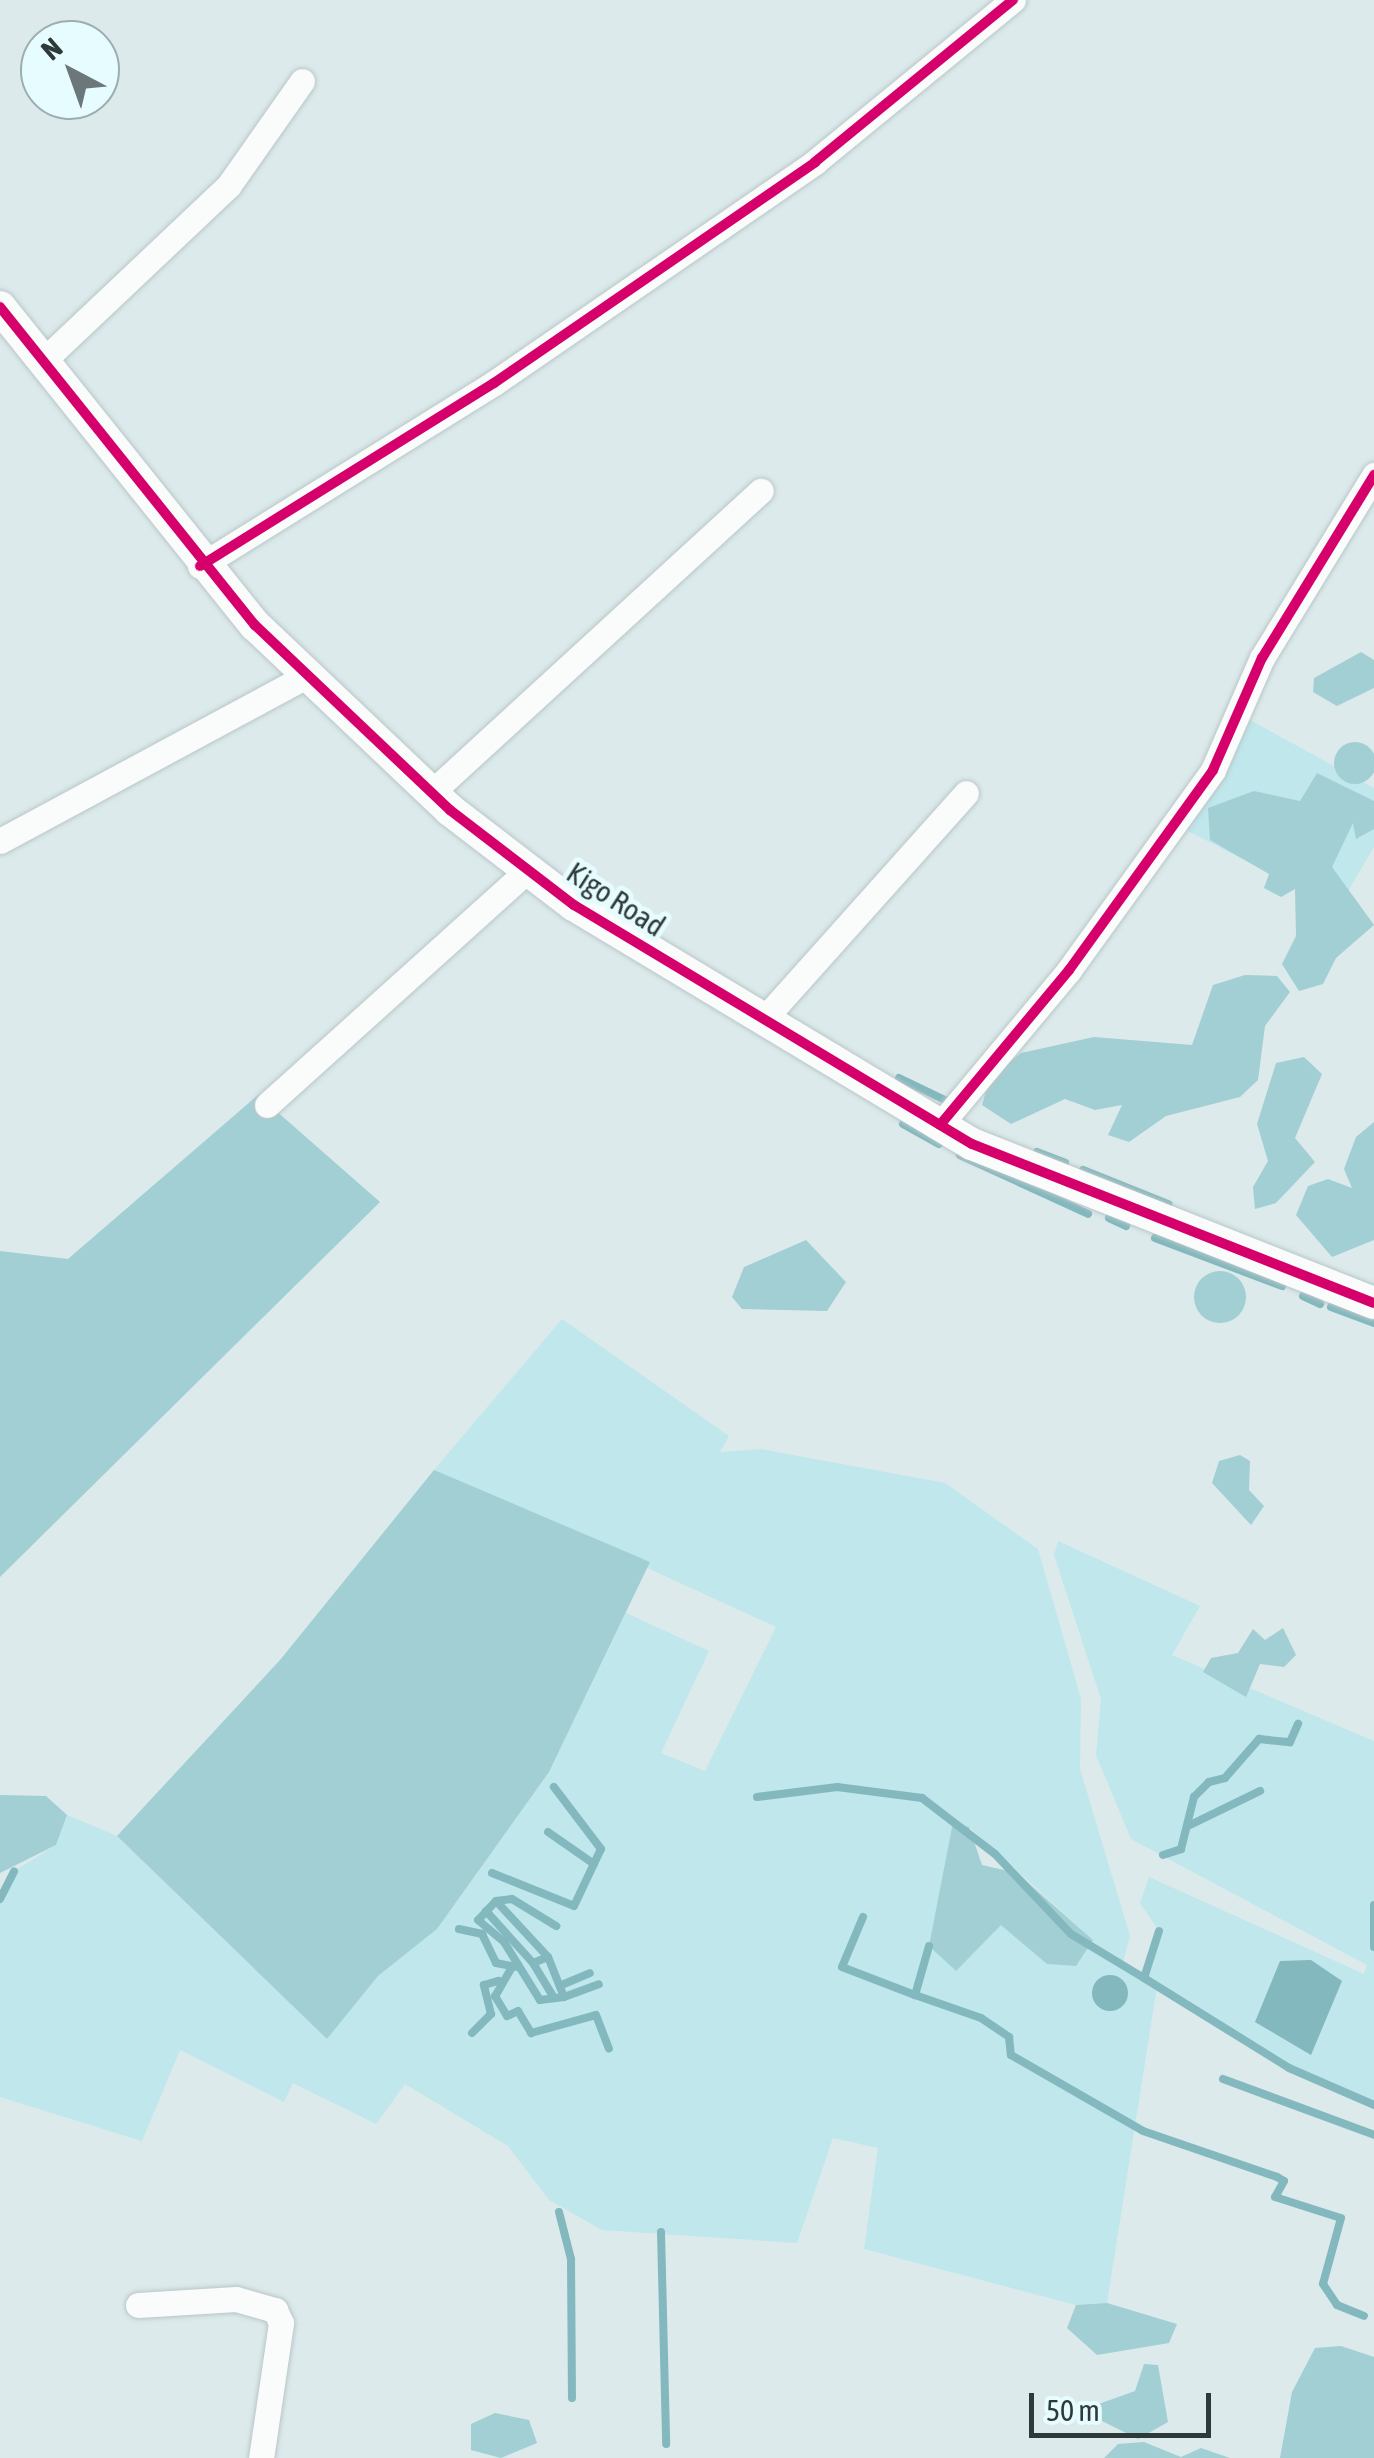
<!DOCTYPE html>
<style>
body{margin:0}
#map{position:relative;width:1374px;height:2458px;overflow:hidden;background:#dceaec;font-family:"Asap Condensed",sans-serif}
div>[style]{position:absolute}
.green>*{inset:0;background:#bfe7ec}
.forest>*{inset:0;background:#a1cfd4}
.round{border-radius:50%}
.water>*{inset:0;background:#82b8be}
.stream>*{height:8px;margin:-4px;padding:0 4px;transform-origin:4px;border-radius:4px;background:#82b8be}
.roads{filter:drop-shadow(0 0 2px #bac6c7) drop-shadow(0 0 2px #bac6c7)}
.minor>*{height:25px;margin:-12.5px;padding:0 12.5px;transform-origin:12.5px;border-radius:12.5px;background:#fafcfc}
.tertiary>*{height:32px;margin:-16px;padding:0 16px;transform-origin:16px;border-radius:16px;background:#fafcfc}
.cycleway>*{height:10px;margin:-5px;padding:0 5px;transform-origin:5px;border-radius:5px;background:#d6006c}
span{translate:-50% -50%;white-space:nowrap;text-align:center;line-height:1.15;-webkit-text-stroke:10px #e6fcfe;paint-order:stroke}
.street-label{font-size:30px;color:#2e393a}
.north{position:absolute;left:20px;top:20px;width:100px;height:100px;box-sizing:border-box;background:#e6fcfe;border:2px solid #9caeb0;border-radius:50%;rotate:319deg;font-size:28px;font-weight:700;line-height:40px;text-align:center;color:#2e393a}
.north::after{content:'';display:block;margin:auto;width:35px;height:45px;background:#6b7778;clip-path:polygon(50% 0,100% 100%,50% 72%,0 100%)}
.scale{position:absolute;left:1029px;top:2393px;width:182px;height:45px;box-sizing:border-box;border:5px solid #2e393a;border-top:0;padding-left:12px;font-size:30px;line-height:35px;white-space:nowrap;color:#2e393a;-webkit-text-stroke:8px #e6fcfe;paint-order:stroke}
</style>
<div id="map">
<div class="green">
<div style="clip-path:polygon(1250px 720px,1374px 788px,1374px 847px,1338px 908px,1186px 830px)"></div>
<div style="clip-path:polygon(evenodd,562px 1319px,729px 1436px,720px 1452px,761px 1449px,945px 1483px,1038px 1549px,1081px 1699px,1080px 1769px,1130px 1936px,1123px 1962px,1144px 1977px,1159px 1931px,1140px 1903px,1149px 1877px,1364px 1974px,1367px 1965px,1131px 1839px,1096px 1755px,1101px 1699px,1054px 1555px,1058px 1541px,1200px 1606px,1172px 1655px,1374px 1741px,1374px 2104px,1289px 2068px,1157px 1986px,1107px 2303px,1076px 2305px,864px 2249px,878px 2148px,833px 2138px,797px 2243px,602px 2230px,549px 2200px,508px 2146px,405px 2084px,376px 2124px,293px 2083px,284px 2102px,180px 2050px,142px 2141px,0 2097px,0 1898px,14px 1871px,56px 1845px,67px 1815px,117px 1836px,327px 2039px,378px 1976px,437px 1929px,549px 1772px,626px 1613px,709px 1651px,661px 1753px,705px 1771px,776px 1627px,434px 1470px,562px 1319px,953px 1823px,969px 1827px,1092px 1939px,1076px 1966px,1047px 1964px,1001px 1924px,930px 1947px,953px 1823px)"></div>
</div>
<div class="forest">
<div style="clip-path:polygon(1361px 652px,1374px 660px,1374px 688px,1337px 706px,1313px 692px,1314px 678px)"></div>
<div class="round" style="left:1334px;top:742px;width:42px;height:42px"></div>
<div style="clip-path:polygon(1317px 773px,1374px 801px,1374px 829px,1356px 839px,1353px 823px,1332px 867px,1374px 925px,1336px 958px,1323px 984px,1299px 991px,1282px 964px,1296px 936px,1295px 889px,1281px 897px,1264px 888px,1269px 874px,1210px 840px,1208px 808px,1254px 791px,1300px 801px)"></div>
<div style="clip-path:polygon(1245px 975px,1277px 976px,1290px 992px,1265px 1026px,1258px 1080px,1240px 1097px,1166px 1116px,1129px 1142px,1108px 1135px,1122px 1105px,1095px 1110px,1065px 1099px,1011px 1124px,982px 1105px,990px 1077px,1021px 1053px,1094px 1037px,1192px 1045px,1213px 985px)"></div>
<div style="clip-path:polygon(1304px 1057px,1322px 1074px,1295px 1138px,1315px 1162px,1276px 1203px,1255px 1209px,1253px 1187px,1268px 1161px,1257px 1124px,1276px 1063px)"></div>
<div style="clip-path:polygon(258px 1095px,380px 1202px,0 1577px,0 1251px,68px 1259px)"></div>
<div style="clip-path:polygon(1374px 1122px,1374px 1240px,1332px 1257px,1296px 1215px,1308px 1186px,1328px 1179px,1352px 1188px,1344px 1169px,1356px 1137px)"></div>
<div style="clip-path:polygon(806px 1240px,846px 1282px,827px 1311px,742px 1309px,732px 1297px,744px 1267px)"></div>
<div class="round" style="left:1194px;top:1271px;width:52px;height:52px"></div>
<div style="clip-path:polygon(1240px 1455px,1250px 1461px,1249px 1490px,1264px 1506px,1251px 1525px,1212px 1483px,1219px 1461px)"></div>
<div style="clip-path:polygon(434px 1470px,650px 1562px,549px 1772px,437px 1929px,378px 1976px,327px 2039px,117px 1836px,280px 1660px)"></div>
<div style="clip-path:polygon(1283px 1628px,1296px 1655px,1284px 1667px,1260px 1664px,1246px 1697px,1203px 1672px,1211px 1658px,1238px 1653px,1253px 1629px,1265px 1640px)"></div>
<div style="clip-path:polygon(0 1795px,46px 1796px,67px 1815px,56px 1845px,0 1873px)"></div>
<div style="clip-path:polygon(953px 1822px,969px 1827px,982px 1865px,1017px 1873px,1093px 1940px,1076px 1966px,1047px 1964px,1001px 1925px,956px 1971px,929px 1946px)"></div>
<div style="clip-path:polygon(1107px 2303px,1177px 2324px,1169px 2343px,1097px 2355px,1067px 2328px,1076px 2305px)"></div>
<div style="clip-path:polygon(1341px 2346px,1374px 2357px,1374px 2458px,1280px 2458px,1292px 2392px,1315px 2348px)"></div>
<div style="clip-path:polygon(1144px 2364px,1158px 2365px,1168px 2422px,1138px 2439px,1102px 2421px,1096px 2405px,1135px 2391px)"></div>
<div style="clip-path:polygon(495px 2413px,529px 2420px,537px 2443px,501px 2458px,471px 2450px,471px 2424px)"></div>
<div style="clip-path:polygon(1144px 2442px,1181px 2457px,1201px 2448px,1230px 2458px,1104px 2458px,1118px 2444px)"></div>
</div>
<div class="water">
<div style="clip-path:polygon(1311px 1960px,1342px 1981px,1311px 2055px,1255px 2022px,1280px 1961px)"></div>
<div class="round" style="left:1092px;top:1975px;width:36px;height:36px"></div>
</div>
<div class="stream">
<div style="left:899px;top:1078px;width:55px;rotate:25.6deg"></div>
<div style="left:903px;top:1124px;width:41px;rotate:29.1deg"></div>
<div style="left:1037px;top:1152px;width:30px;rotate:21deg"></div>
<div style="left:960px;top:1155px;width:141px;rotate:24.7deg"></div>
<div style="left:1083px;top:1170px;width:92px;rotate:21.8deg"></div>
<div style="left:1109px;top:1218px;width:19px;rotate:25deg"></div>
<div style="left:1155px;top:1238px;width:136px;rotate:20.7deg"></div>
<div style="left:1303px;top:1296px;width:19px;rotate:25deg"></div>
<div style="left:1331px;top:1307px;width:46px;rotate:20.4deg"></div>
<div style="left:757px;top:1797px;width:81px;rotate:-7.1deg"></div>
<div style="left:837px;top:1787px;width:86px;rotate:7.4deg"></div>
<div style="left:922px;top:1798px;width:92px;rotate:37.5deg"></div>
<div style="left:995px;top:1854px;width:110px;rotate:46.5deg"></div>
<div style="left:1071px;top:1934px;width:85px;rotate:31.1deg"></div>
<div style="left:1190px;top:1825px;width:78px;rotate:-25.9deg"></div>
<div style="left:548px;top:1832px;width:56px;rotate:34.8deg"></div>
<div style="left:1163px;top:1855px;width:19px;rotate:-18deg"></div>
<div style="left:1181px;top:1849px;width:54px;rotate:-76deg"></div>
<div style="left:1194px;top:1797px;width:21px;rotate:-45deg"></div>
<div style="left:1209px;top:1782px;width:16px;rotate:-14deg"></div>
<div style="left:1225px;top:1778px;width:52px;rotate:-48.9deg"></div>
<div style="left:1259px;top:1739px;width:31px;rotate:6deg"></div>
<div style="left:1290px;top:1742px;width:20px;rotate:-66deg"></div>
<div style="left:492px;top:1873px;width:88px;rotate:21.9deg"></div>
<div style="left:574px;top:1906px;width:63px;rotate:-64.7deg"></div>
<div style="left:601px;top:1849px;width:78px;rotate:-127.2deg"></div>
<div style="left:0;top:1899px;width:31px;rotate:-63deg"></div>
<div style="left:496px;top:1901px;width:16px;rotate:-7deg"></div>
<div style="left:512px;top:1899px;width:52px;rotate:31.5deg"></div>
<div style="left:1374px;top:1905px;width:42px;rotate:90deg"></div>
<div style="left:486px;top:1911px;width:70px;rotate:47.9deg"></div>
<div style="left:533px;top:1963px;width:16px;rotate:-22deg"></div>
<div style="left:863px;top:1917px;width:54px;rotate:112.8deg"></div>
<div style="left:842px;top:1967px;width:78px;rotate:21deg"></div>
<div style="left:459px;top:1929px;width:24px;rotate:12deg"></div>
<div style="left:482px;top:1934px;width:32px;rotate:64deg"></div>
<div style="left:496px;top:1963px;width:20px;rotate:11deg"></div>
<div style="left:1159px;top:1931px;width:49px;rotate:107.7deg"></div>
<div style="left:1144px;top:1978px;width:171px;rotate:31.8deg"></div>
<div style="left:1289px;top:2068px;width:93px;rotate:23.5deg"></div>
<div style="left:929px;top:1946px;width:51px;rotate:105.9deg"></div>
<div style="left:915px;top:1995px;width:70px;rotate:19.2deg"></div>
<div style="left:981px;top:2018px;width:34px;rotate:34deg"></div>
<div style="left:1009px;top:2037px;width:18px;rotate:84deg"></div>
<div style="left:1011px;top:2055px;width:152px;rotate:29.9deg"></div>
<div style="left:1143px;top:2131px;width:142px;rotate:18.9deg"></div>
<div style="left:1277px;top:2177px;width:8px;rotate:30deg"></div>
<div style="left:1284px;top:2181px;width:18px;rotate:119deg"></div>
<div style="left:1275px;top:2197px;width:69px;rotate:17.7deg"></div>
<div style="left:1341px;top:2218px;width:68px;rotate:105.3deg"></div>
<div style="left:1323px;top:2284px;width:25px;rotate:56deg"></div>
<div style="left:1337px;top:2305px;width:29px;rotate:22deg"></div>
<div style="left:533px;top:1963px;width:41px;rotate:59deg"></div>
<div style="left:512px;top:1967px;width:34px;rotate:120deg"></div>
<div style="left:495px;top:1996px;width:23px;rotate:59deg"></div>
<div style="left:507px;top:2016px;width:12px;rotate:-24deg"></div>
<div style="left:518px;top:2011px;width:26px;rotate:59deg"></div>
<div style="left:531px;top:2033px;width:67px;rotate:-15.5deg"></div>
<div style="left:596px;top:2015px;width:36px;rotate:69deg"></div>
<div style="left:564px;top:1984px;width:28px;rotate:-23deg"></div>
<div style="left:564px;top:1997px;width:43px;rotate:-111.8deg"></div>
<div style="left:548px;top:1957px;width:76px;rotate:-132.9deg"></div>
<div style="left:496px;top:1901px;width:26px;rotate:133deg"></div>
<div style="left:478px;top:1920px;width:34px;rotate:40deg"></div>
<div style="left:504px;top:1942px;width:68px;rotate:58.2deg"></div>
<div style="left:540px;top:2000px;width:24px;rotate:-7deg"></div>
<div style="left:564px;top:1997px;width:37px;rotate:-20deg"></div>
<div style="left:472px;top:2033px;width:27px;rotate:-45deg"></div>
<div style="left:491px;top:2014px;width:30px;rotate:-104deg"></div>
<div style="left:484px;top:1985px;width:15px;rotate:-16deg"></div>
<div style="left:1223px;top:2079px;width:161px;rotate:20.3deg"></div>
<div style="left:559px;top:2212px;width:49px;rotate:75.7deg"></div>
<div style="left:571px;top:2259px;width:139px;rotate:89.6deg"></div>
<div style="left:661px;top:2232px;width:212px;rotate:88.6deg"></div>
</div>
<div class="roads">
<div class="minor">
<div style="left:42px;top:362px;width:257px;rotate:-43.4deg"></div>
<div style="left:229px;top:185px;width:127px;rotate:-54.9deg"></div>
<div style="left:200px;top:566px;width:346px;rotate:-31.9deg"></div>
<div style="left:494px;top:383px;width:390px;rotate:-34.5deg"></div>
<div style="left:815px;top:162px;width:256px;rotate:-39.3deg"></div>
<div style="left:432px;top:792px;width:446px;rotate:-42.5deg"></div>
<div style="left:0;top:841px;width:349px;rotate:-28.3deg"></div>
<div style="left:764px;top:1019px;width:303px;rotate:-48.2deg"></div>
<div style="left:267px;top:1105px;width:351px;rotate:-42deg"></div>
<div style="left:940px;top:1125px;width:202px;rotate:-50.2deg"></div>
<div style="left:1069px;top:970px;width:246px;rotate:-54.2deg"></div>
<div style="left:1213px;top:770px;width:122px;rotate:-66.4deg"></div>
<div style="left:1262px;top:658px;width:215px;rotate:-58.5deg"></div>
<div style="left:138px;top:2305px;width:98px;rotate:-3.5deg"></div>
<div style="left:236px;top:2299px;width:41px;rotate:15.8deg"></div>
<div style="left:275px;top:2310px;width:14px;rotate:65deg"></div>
<div style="left:281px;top:2323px;width:136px;rotate:98.4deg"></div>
</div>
<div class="tertiary">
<div style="left:0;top:307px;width:408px;rotate:51.3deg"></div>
<div style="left:255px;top:625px;width:269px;rotate:43.5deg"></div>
<div style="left:450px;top:810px;width:156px;rotate:37.5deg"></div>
<div style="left:574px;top:905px;width:464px;rotate:31deg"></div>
<div style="left:972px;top:1144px;width:432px;rotate:21.6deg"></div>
</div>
</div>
<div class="cycleway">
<div style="left:0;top:307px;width:408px;rotate:51.3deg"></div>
<div style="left:255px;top:625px;width:269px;rotate:43.5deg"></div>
<div style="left:450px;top:810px;width:156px;rotate:37.5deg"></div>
<div style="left:574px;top:905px;width:464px;rotate:31deg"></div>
<div style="left:972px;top:1144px;width:432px;rotate:21.6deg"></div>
<div style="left:200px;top:566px;width:346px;rotate:-31.9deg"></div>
<div style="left:494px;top:383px;width:390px;rotate:-34.5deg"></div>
<div style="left:815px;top:162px;width:256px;rotate:-39.3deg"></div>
<div style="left:940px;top:1125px;width:202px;rotate:-50.2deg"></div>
<div style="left:1069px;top:970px;width:246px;rotate:-54.2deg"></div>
<div style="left:1213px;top:770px;width:122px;rotate:-66.4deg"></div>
<div style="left:1262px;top:658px;width:215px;rotate:-58.5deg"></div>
</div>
<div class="street-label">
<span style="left:616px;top:899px;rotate:33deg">Kigo Road</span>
</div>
<div class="north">N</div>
<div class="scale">50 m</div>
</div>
